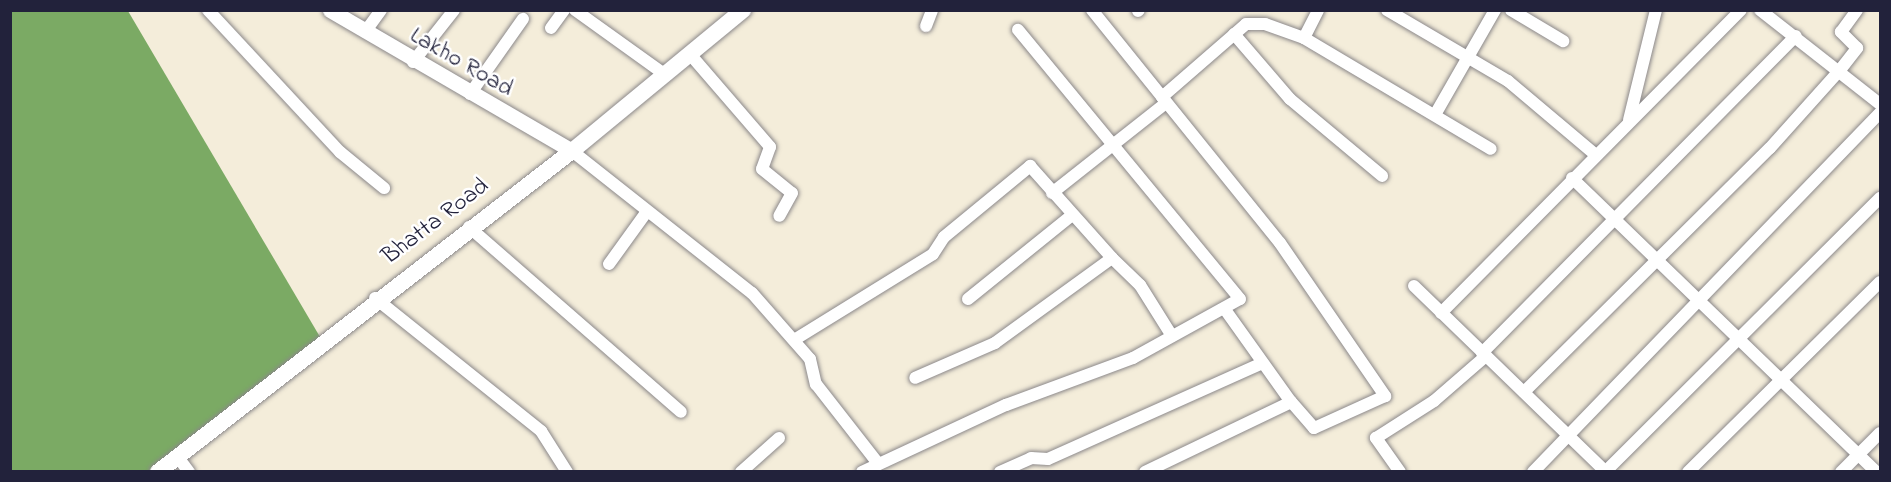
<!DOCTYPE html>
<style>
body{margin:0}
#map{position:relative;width:1891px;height:482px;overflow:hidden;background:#f4edda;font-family:"Indie Flower",sans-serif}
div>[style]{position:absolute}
.forest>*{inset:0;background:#7baa64}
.roads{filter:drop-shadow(0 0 2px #8b888a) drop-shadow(0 0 2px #8b888a)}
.minor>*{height:12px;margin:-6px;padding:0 6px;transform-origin:6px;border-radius:6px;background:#fff}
.tertiary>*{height:15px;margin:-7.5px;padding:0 7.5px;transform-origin:7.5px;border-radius:7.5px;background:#fff}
.secondary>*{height:16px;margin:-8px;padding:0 8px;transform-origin:8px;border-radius:8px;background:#fff}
span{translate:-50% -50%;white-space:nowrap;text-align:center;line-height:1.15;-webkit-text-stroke:5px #fff;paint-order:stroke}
.street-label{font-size:24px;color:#22223b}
.frame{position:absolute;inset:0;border:12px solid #22223b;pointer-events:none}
</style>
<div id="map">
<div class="forest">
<div style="clip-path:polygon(10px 11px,128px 11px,323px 342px,159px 471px,11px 471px)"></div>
</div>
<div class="roads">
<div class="minor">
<div style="left:208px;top:10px;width:194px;rotate:47.1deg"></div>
<div style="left:340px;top:152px;width:57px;rotate:39.3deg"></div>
<div style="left:575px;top:10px;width:110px;rotate:35.7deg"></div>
<div style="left:1092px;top:10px;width:299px;rotate:51.1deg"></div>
<div style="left:1280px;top:243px;width:186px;rotate:55.5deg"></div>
<div style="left:1385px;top:396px;width:78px;rotate:155.7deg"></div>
<div style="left:1314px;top:428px;width:35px;rotate:-131deg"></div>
<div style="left:1387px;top:10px;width:140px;rotate:30.4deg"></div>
<div style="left:1508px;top:81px;width:115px;rotate:40.1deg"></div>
<div style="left:1511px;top:10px;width:61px;rotate:30.8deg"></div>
<div style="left:1760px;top:10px;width:152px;rotate:38.1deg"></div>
<div style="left:1138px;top:11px;width:1px;rotate:-45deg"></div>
<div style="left:926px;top:26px;width:17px;rotate:-69deg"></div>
<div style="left:551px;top:28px;width:22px;rotate:-54deg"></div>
<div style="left:365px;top:32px;width:27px;rotate:-54deg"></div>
<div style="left:1234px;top:34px;width:86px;rotate:49.3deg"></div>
<div style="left:1290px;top:99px;width:120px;rotate:39.9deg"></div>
<div style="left:1304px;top:38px;width:31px;rotate:-63deg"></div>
<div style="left:689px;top:53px;width:124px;rotate:49.2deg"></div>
<div style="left:770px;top:147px;width:23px;rotate:110deg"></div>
<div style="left:762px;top:169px;width:38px;rotate:39deg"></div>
<div style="left:792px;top:193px;width:26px;rotate:119deg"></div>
<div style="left:413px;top:62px;width:66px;rotate:-51.7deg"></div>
<div style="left:470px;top:94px;width:92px;rotate:-54.8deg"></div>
<div style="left:1162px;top:97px;width:111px;rotate:-41deg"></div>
<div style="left:1246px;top:24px;width:19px"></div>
<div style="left:1265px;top:24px;width:41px;rotate:19.7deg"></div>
<div style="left:1304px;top:38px;width:217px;rotate:30.7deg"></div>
<div style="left:1436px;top:113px;width:119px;rotate:-60.2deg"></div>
<div style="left:1629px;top:120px;width:113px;rotate:-76.2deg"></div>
<div style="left:572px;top:151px;width:229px;rotate:38.3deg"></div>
<div style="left:752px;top:293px;width:88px;rotate:48.7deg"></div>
<div style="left:810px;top:359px;width:26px;rotate:77deg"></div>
<div style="left:816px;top:384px;width:99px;rotate:52deg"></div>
<div style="left:1572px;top:178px;width:423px;rotate:44deg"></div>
<div style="left:1052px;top:193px;width:145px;rotate:-38.3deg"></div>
<div style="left:469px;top:227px;width:281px;rotate:41.1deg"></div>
<div style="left:1112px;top:258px;width:39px;rotate:44deg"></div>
<div style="left:1140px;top:285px;width:60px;rotate:57.9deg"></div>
<div style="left:609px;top:264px;width:62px;rotate:-54.2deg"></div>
<div style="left:1414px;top:286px;width:267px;rotate:44.1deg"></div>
<div style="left:375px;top:298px;width:213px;rotate:38.7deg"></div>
<div style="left:541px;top:431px;width:49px;rotate:57.6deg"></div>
<div style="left:968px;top:299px;width:134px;rotate:-38.9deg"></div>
<div style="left:1441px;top:313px;width:426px;rotate:-45.3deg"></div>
<div style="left:794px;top:340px;width:163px;rotate:-31.7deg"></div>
<div style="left:933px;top:254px;width:20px;rotate:-57deg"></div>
<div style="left:944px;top:237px;width:112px;rotate:-39.5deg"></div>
<div style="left:1030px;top:166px;width:123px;rotate:48.3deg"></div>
<div style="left:1112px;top:258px;width:145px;rotate:144deg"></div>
<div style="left:995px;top:343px;width:87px;rotate:156.4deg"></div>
<div style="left:1482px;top:353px;width:446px;rotate:-45.3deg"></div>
<div style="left:1524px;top:392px;width:346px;rotate:-44.8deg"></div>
<div style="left:1770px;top:148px;width:105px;rotate:-48.1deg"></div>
<div style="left:1840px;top:70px;width:28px;rotate:-52deg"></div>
<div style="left:1857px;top:48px;width:23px;rotate:-135deg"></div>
<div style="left:1841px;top:32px;width:27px;rotate:-54deg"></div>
<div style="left:177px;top:456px;width:20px;rotate:53deg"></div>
<div style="left:1606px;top:471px;width:387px;rotate:-44.9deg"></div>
<div style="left:741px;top:472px;width:51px;rotate:-41.8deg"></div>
<div style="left:862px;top:472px;width:159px;rotate:-25deg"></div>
<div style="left:1006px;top:405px;width:135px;rotate:-20.3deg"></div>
<div style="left:1133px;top:358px;width:122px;rotate:-28.9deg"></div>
<div style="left:1240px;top:299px;width:349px;rotate:-129.5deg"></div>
<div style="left:1000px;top:472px;width:34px;rotate:-24deg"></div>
<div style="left:1031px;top:458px;width:17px;rotate:3deg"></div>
<div style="left:1048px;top:459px;width:235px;rotate:-24.1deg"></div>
<div style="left:1145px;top:472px;width:162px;rotate:-25.6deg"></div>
<div style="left:1291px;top:402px;width:115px;rotate:-125.5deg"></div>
<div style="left:1400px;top:472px;width:42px;rotate:-125.2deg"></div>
<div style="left:1376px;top:438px;width:69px;rotate:-32.5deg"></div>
<div style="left:1434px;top:401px;width:69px;rotate:-40.9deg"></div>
<div style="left:1533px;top:472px;width:499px;rotate:-46deg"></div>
<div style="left:1688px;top:472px;width:270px;rotate:-44.7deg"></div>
<div style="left:1841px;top:472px;width:55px;rotate:-45deg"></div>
</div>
<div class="tertiary">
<div style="left:330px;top:10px;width:280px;rotate:30.2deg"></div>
</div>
<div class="secondary">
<div style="left:158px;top:472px;width:524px;rotate:-37.79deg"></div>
<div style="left:572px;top:151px;width:222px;rotate:-39.5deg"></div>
</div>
</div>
<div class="street-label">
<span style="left:461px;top:63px;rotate:30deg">Lakho Road</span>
<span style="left:436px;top:222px;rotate:-37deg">Bhatta Road</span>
</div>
<div class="frame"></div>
</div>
